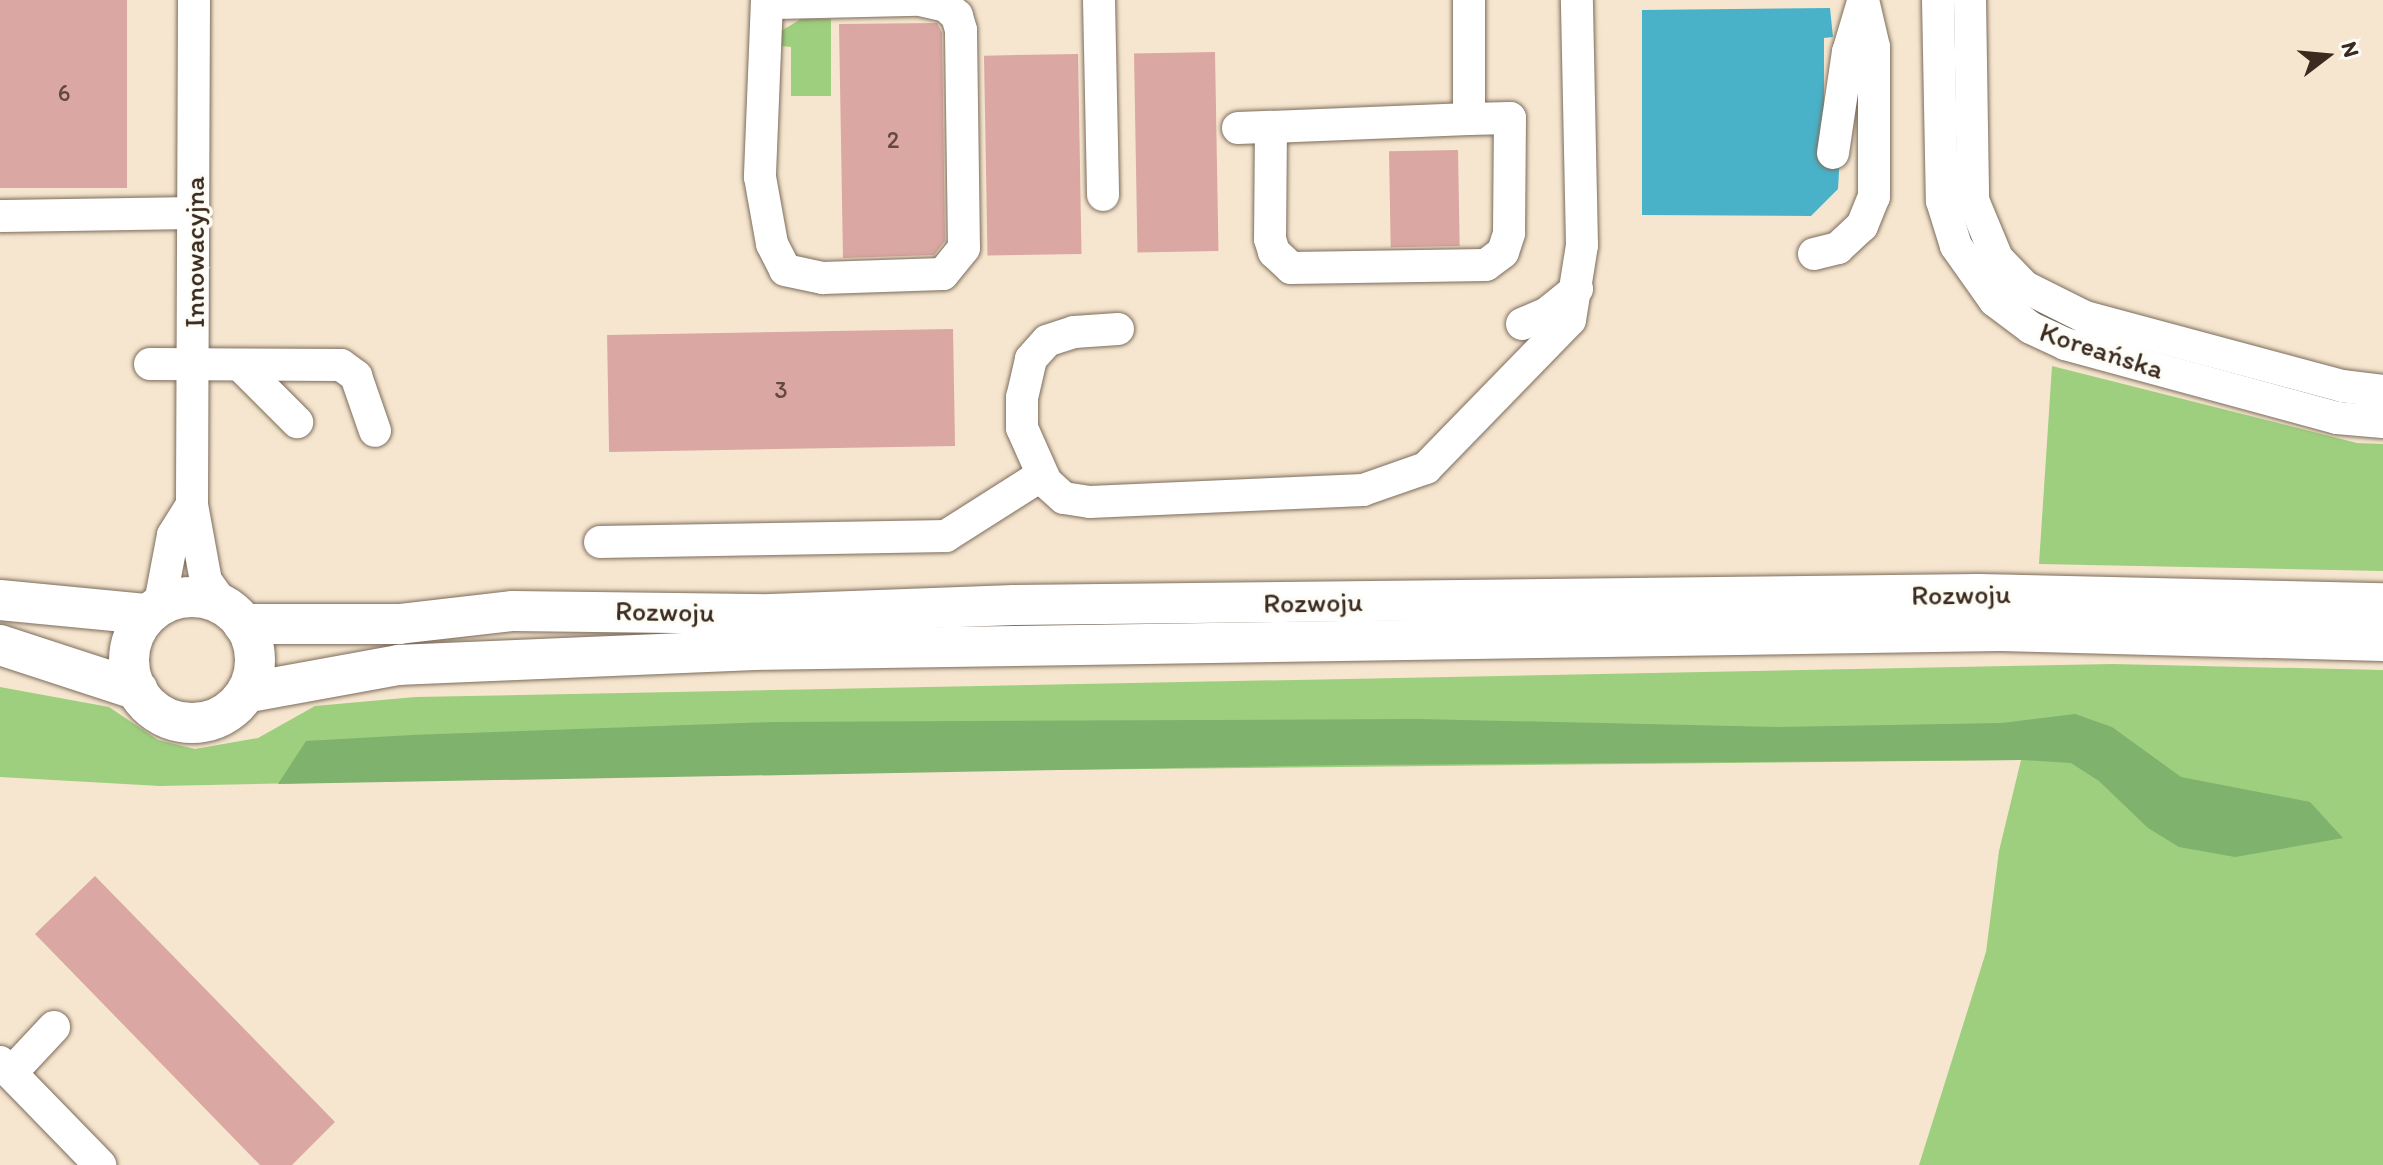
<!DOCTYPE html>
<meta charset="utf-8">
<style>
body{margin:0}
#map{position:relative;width:2383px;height:1165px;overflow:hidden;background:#f6e6cf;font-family:Itim,sans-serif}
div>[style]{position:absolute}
.green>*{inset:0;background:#9ecf7e}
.forest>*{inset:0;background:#7eb26d}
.water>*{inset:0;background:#49b2c8}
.building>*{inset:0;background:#daa7a2;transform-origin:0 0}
.roads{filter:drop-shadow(0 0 2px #7c6c5c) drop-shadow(0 0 2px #7c6c5c)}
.minor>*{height:32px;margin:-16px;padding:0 16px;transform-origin:16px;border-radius:16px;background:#fff}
.major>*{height:40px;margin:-20px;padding:0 20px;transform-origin:20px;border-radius:20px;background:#fff}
.major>.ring{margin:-20px;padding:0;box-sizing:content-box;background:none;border:40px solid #fff;border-radius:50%}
span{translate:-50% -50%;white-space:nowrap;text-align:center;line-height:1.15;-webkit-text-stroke:7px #fdfcf7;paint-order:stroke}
.number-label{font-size:24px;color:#63493f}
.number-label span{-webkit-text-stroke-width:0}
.street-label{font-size:28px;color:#3b2a1e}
.north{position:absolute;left:2287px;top:16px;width:80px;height:80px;-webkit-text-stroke:6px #fdfcf7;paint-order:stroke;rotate:74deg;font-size:22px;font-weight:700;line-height:32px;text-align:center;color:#3b2a1e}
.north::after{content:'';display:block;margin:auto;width:28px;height:36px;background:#3b2a1e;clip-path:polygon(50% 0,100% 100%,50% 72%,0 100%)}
</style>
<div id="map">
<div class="green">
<div style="clip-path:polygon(801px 19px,831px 19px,831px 96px,791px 96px,791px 47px,781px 46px,781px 31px)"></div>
<div style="clip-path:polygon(2052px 366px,2357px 443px,2383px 444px,2383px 571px,2039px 564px)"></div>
<div style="clip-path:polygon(2113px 664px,2383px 670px,2383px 1165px,1919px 1165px,1986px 952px,1999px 851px,2021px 760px,857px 772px,160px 786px,0 777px,0 687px,109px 707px,158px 740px,195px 749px,258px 738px,315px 706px,415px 697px)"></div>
</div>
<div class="forest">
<div style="clip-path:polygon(2075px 714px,2112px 727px,2181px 777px,2310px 802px,2343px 838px,2235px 857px,2179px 847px,2148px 828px,2099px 781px,2071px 763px,2022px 760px,1345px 765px,278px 784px,306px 741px,412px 735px,773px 722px,1419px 719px,1777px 727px,2002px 723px)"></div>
</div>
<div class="water">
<div style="clip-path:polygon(1830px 8px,1833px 37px,1824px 38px,1824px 129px,1840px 155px,1838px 189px,1811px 216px,1642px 215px,1642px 10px)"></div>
</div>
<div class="building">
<div style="left:0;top:0;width:127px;height:188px"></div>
<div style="clip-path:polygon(937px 23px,942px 33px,945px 241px,934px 255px,843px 258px,839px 24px)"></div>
<div style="left:1215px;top:52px;width:199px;height:81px;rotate:89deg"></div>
<div style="left:1078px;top:54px;width:200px;height:94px;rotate:89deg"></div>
<div style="left:1458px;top:150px;width:96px;height:69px;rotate:89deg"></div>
<div style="left:953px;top:329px;width:117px;height:346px;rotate:89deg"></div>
<div style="clip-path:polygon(95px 876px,335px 1122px,292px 1165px,260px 1165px,35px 934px)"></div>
</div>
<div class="roads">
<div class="minor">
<div style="left:194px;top:0;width:505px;rotate:90.23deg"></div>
<div style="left:192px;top:505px;width:77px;rotate:79.6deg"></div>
<div style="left:206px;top:581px;width:31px;rotate:54deg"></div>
<div style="left:767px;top:0;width:177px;rotate:92.3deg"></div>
<div style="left:760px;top:177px;width:68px;rotate:79.8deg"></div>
<div style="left:772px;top:244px;width:29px;rotate:63deg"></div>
<div style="left:785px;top:270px;width:39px;rotate:12deg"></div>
<div style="left:823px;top:278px;width:120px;rotate:-1.9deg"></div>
<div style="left:943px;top:274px;width:33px;rotate:-51deg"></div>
<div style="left:964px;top:248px;width:218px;rotate:-90.8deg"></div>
<div style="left:961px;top:30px;width:15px;rotate:-106deg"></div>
<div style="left:957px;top:16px;width:15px;rotate:-138deg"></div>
<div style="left:946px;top:6px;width:26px;rotate:-167deg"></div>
<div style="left:1099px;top:0;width:195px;rotate:88.8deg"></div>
<div style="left:1938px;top:0;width:201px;rotate:88.9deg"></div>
<div style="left:1942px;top:201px;width:47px;rotate:72.7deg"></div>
<div style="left:1956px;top:246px;width:67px;rotate:54.7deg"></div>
<div style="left:1995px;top:301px;width:45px;rotate:36.9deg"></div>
<div style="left:2031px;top:328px;width:38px;rotate:25deg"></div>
<div style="left:2065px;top:344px;width:282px;rotate:15.2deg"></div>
<div style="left:2337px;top:418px;width:46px;rotate:5deg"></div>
<div style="left:1970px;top:0;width:200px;rotate:89.1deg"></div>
<div style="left:1973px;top:200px;width:63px;rotate:67.5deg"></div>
<div style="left:1997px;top:258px;width:40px;rotate:46deg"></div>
<div style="left:2025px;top:287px;width:67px;rotate:26.6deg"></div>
<div style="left:2085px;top:317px;width:266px;rotate:15deg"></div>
<div style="left:2342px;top:386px;width:41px;rotate:7deg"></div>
<div style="left:780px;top:3px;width:134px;rotate:-1.3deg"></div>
<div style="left:1271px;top:127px;width:198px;rotate:-2.3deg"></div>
<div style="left:1238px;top:128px;width:33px;rotate:-2deg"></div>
<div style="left:1271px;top:127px;width:112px;rotate:90.5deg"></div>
<div style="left:1270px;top:239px;width:14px;rotate:73deg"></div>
<div style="left:1274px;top:252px;width:23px;rotate:43deg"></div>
<div style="left:1291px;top:268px;width:195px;rotate:-0.9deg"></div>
<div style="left:1486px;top:265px;width:21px;rotate:-37deg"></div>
<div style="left:1503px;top:252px;width:20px;rotate:-72deg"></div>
<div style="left:1509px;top:233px;width:115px;rotate:-89.5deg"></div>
<div style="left:1510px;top:118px;width:41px;rotate:178.6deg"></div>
<div style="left:1469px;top:119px;width:119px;rotate:-90deg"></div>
<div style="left:1833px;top:153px;width:102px;rotate:-81.6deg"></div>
<div style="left:1848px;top:52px;width:49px;rotate:-73.4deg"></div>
<div style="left:0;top:216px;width:194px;rotate:-0.9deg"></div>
<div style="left:1814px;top:254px;width:25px;rotate:-14deg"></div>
<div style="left:1838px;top:248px;width:33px;rotate:-43deg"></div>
<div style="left:1862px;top:226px;width:31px;rotate:-68deg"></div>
<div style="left:1874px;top:197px;width:150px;rotate:-90deg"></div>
<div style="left:1874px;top:47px;width:48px;rotate:-103.2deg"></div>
<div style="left:1522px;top:324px;width:26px;rotate:-23deg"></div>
<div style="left:1546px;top:314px;width:40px;rotate:-39deg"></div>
<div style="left:1118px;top:329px;width:44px;rotate:176.1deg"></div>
<div style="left:1074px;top:332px;width:28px;rotate:162deg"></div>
<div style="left:1047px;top:341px;width:24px;rotate:132deg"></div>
<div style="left:1031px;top:359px;width:39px;rotate:103deg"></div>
<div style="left:1022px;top:397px;width:31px;rotate:90deg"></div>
<div style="left:1022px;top:428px;width:59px;rotate:66deg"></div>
<div style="left:1046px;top:482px;width:24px;rotate:42deg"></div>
<div style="left:1064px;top:498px;width:26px;rotate:9deg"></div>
<div style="left:1090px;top:502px;width:273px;rotate:-2.5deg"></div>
<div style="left:1363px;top:490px;width:67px;rotate:-19.2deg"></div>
<div style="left:1426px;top:468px;width:206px;rotate:-45.8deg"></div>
<div style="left:1570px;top:320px;width:76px;rotate:-80.9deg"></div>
<div style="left:1582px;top:245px;width:245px;rotate:-91.2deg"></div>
<div style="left:150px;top:364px;width:191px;rotate:0.3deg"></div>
<div style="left:341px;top:365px;width:19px;rotate:36deg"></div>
<div style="left:356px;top:376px;width:58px;rotate:70.9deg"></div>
<div style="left:240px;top:365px;width:81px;rotate:45deg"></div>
<div style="left:600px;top:542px;width:346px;rotate:-1deg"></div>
<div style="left:946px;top:536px;width:114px;rotate:-32.4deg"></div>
<div style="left:160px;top:603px;width:69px;rotate:-79.2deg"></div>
<div style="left:173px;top:535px;width:36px;rotate:-58deg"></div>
<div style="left:0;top:1062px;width:144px;rotate:45.8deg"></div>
<div style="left:11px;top:1073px;width:63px;rotate:-46.9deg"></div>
</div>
<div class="major">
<div class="ring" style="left:129px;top:597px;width:86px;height:86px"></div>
<div style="left:0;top:600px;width:146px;rotate:5.5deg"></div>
<div style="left:243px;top:624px;width:156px"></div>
<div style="left:399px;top:624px;width:115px;rotate:-6.5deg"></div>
<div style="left:513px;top:611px;width:258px;rotate:0.7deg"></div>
<div style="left:771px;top:614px;width:243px;rotate:-2.1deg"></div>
<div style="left:1014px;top:605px;width:964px;rotate:-0.65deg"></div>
<div style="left:1978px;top:594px;width:405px;rotate:1.3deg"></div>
<div style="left:0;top:645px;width:145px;rotate:18.1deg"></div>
<div style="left:250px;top:692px;width:151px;rotate:-10.3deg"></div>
<div style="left:399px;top:665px;width:354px;rotate:-2.4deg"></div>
<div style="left:753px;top:650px;width:1248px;rotate:-0.87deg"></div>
<div style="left:2001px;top:631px;width:382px;rotate:1.5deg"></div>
</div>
</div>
<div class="number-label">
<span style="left:64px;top:93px">6</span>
<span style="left:893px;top:140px">2</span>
<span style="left:781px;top:390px">3</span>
</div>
<div class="street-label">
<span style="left:194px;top:252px;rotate:-90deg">Innowacyjna</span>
<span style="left:2102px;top:350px;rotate:18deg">Koreańska</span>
<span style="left:1961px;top:594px;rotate:-1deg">Rozwoju</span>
<span style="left:1313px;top:602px;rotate:-1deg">Rozwoju</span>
<span style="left:665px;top:611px;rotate:1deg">Rozwoju</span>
</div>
<div class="north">N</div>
</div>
